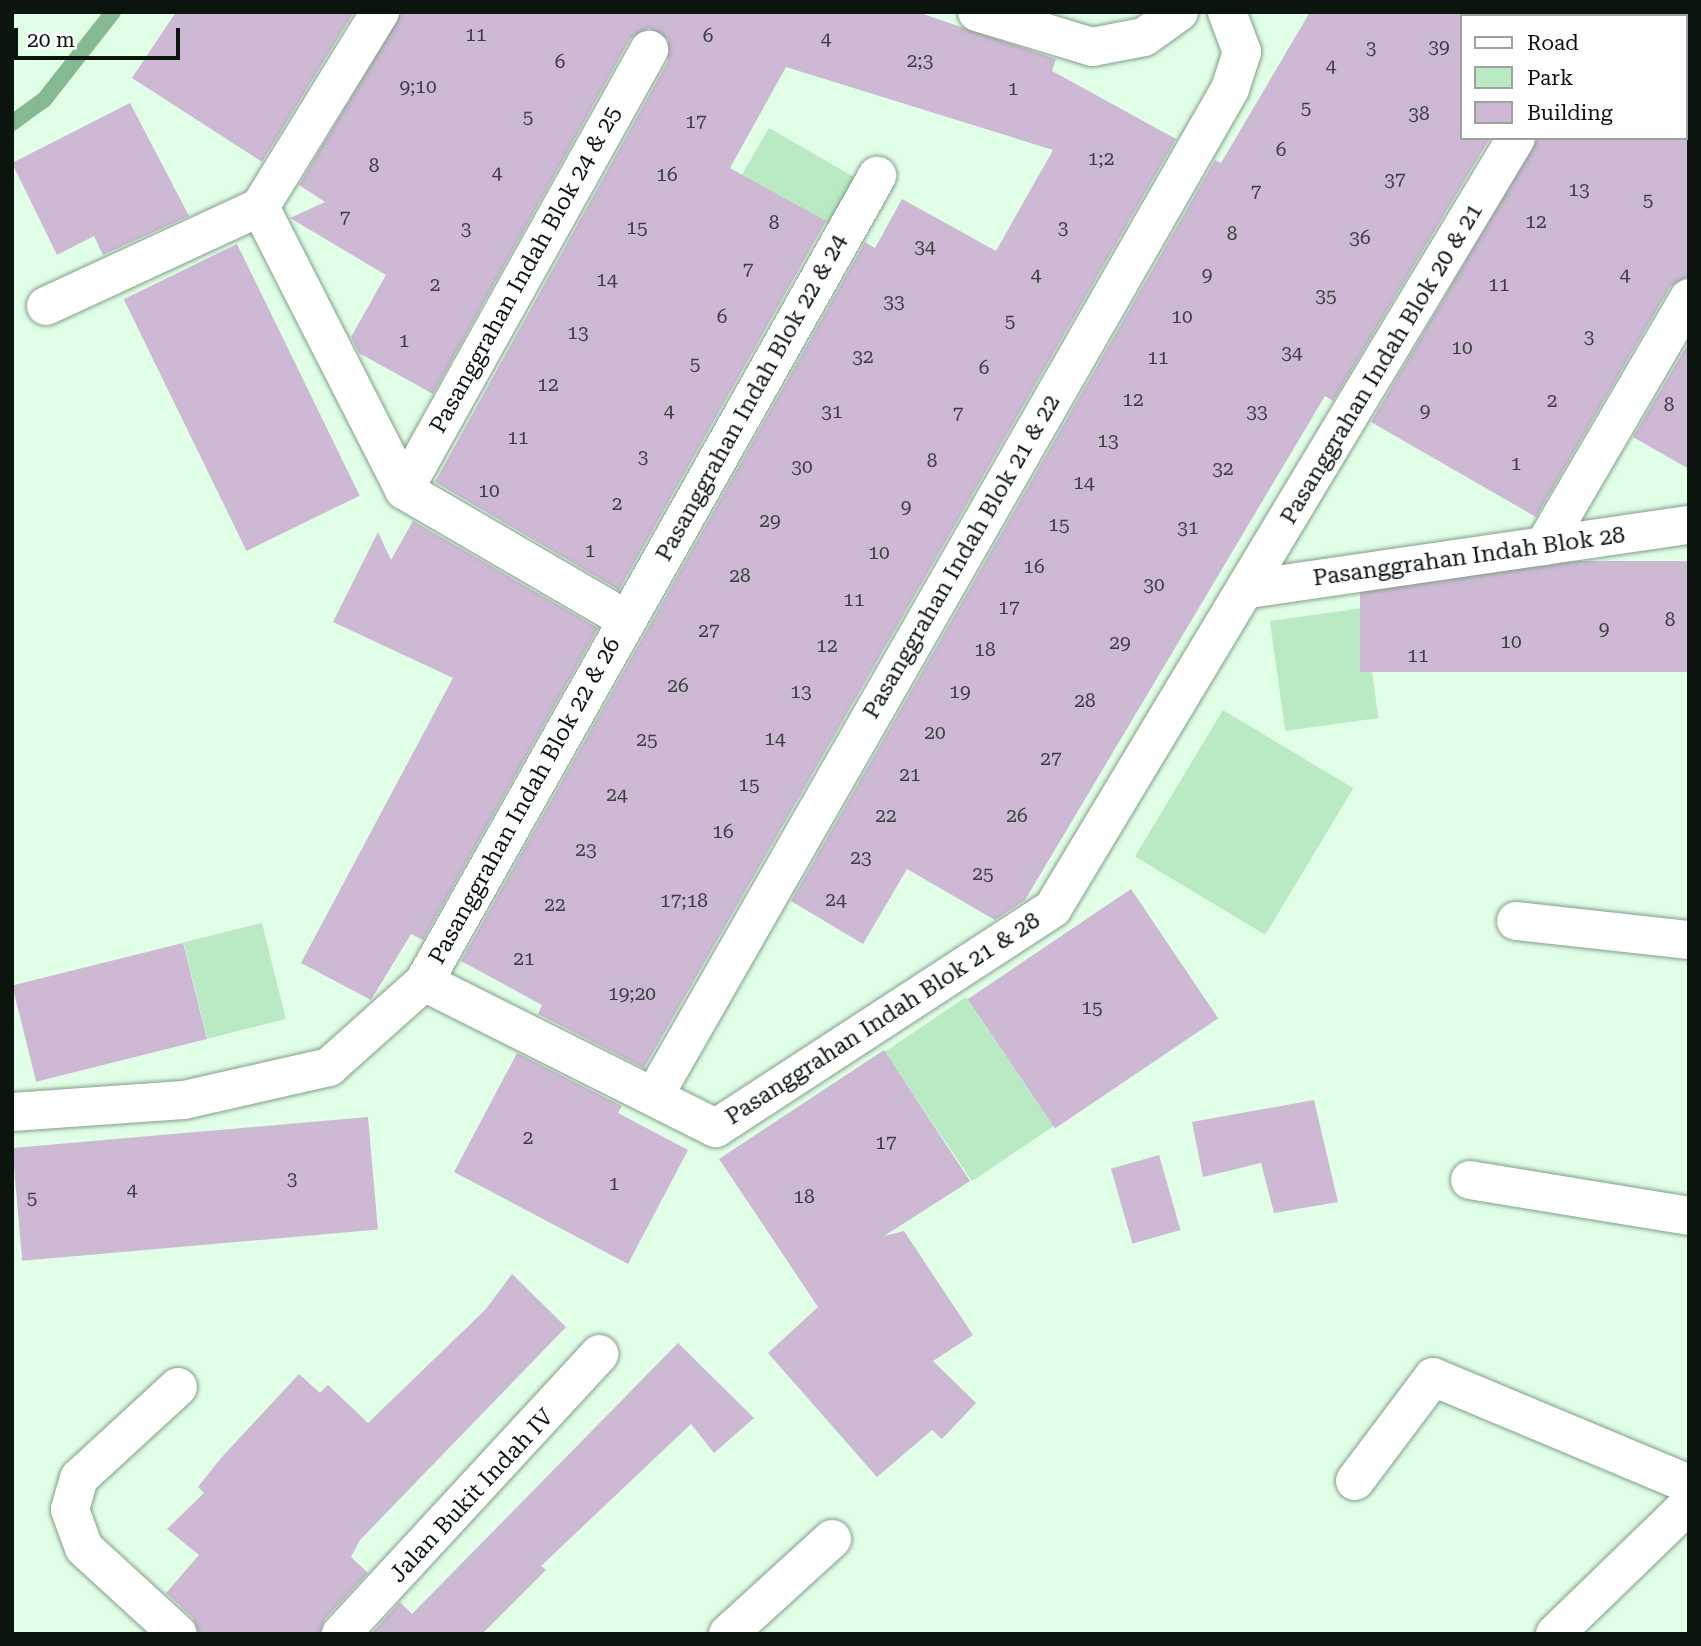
<!DOCTYPE html>
<style>
body{margin:0}
#map{position:relative;width:1701px;height:1646px;overflow:hidden;background:#e1fee7;font-family:"Roboto Serif",serif}
div>[style]{position:absolute}
.green>*{inset:0;background:#b9eac4;transform-origin:0 0}
.stream>*{height:16px;margin:-8px;padding:0 8px;transform-origin:8px;border-radius:8px;background:#84b991}
.building>*{inset:0;background:#cdb9d4;transform-origin:0 0}
.roads{filter:drop-shadow(0 0 2px #829e89) drop-shadow(0 0 2px #829e89)}
.minor>*{height:38px;margin:-19px;padding:0 19px;transform-origin:19px;border-radius:19px;background:#fff}
span{translate:-50% -50%;white-space:nowrap;text-align:center;line-height:1.15;-webkit-text-stroke:5px #fff;paint-order:stroke}
.number-label{font-size:19px;color:#3c3e40}
.number-label span{-webkit-text-stroke-width:0}
.street-label{font-size:23px;color:#0b150e}
.frame{position:absolute;inset:0;border:14px solid #0b150e;pointer-events:none}
.legend{position:absolute;left:1460px;top:14px;width:228px;height:126px;box-sizing:border-box;background:#fff;border:2px solid #9da19f;margin:0;padding:9px 12px;list-style:none;font-size:21px;color:#0b150e}
.legend li{display:flex;align-items:center;gap:14px;height:35px}
.legend b{width:35px;border:2px solid #9da19f}
.scale{position:absolute;left:14px;top:28px;width:166px;height:32px;box-sizing:border-box;border:4px solid #0b150e;border-top:0;padding-left:9px;font-size:21px;line-height:24px;white-space:nowrap;color:#0b150e;-webkit-text-stroke:5px #fff;paint-order:stroke}
</style>
<div id="map">
<div class="green">
<div style="left:769px;top:128px;width:101px;height:54px;rotate:30deg"></div>
<div style="left:1363px;top:608px;width:111px;height:94px;rotate:82deg"></div>
<div style="left:1223px;top:710px;width:152px;height:171px;rotate:31deg"></div>
<div style="left:262px;top:923px;width:99px;height:81px;rotate:76deg"></div>
<div style="left:966px;top:997px;width:156px;height:98px;rotate:56deg"></div>
</div>
<div class="stream">
<div style="left:12px;top:123px;width:39px;rotate:-36deg"></div>
<div style="left:44px;top:100px;width:112px;rotate:-51.9deg"></div>
</div>
<div class="building">
<div style="clip-path:polygon(176px 12px,354px 12px,262px 162px,132px 78px)"></div>
<div style="clip-path:polygon(402px 12px,917px 12px,1056px 59px,1052px 71px,1176px 139px,644px 1068px,538px 1014px,542px 1005px,461px 961px,865px 242px,875px 248px,902px 199px,996px 251px,1053px 150px,786px 67px,730px 168px,826px 221px,619px 590px,435px 482px,668px 61px,668px 39px,649px 28px,630px 39px,433px 394px,359px 353px,351px 337px,386px 275px,290px 218px,325px 202px,299px 185px)"></div>
<div style="clip-path:polygon(1310px 12px,1461px 12px,1461px 138px,1490px 138px,1333px 401px,1325px 396px,1025px 900px,995px 920px,907px 869px,863px 944px,791px 901px,1215px 160px,1221px 163px)"></div>
<div style="clip-path:polygon(130px 103px,189px 216px,103px 255px,94px 236px,57px 255px,12px 163px)"></div>
<div style="clip-path:polygon(1538px 138px,1689px 138px,1689px 276px,1670px 287px,1536px 517px,1371px 422px)"></div>
<div style="left:237px;top:244px;width:280px;height:126px;rotate:64deg"></div>
<div style="clip-path:polygon(1689px 342px,1689px 469px,1633px 437px)"></div>
<div style="clip-path:polygon(413px 521px,598px 628px,423px 940px,411px 934px,371px 1000px,301px 963px,453px 678px,333px 622px,378px 532px,391px 560px)"></div>
<div style="left:1689px;top:561px;width:111px;height:329px;rotate:90deg"></div>
<div style="left:1131px;top:889px;width:156px;height:197px;rotate:56deg"></div>
<div style="left:183px;top:943px;width:99px;height:176px;rotate:76deg"></div>
<div style="clip-path:polygon(884px 1050px,970px 1181px,884px 1236px,904px 1231px,973px 1335px,933px 1361px,976px 1403px,942px 1439px,932px 1430px,877px 1477px,768px 1353px,818px 1307px,719px 1159px)"></div>
<div style="clip-path:polygon(517px 1053px,622px 1106px,618px 1113px,688px 1150px,628px 1264px,454px 1172px)"></div>
<div style="clip-path:polygon(1314px 1100px,1338px 1202px,1274px 1213px,1261px 1163px,1203px 1177px,1192px 1122px)"></div>
<div style="left:368px;top:1117px;width:113px;height:357px;rotate:85deg"></div>
<div style="left:1159px;top:1155px;width:78px;height:50px;rotate:74deg"></div>
<div style="clip-path:polygon(512px 1274px,566px 1327px,360px 1540px,351px 1557px,368px 1573px,325px 1619px,320px 1634px,199px 1634px,193px 1618px,166px 1593px,199px 1555px,167px 1529px,204px 1493px,198px 1487px,221px 1458px,299px 1374px,320px 1393px,328px 1385px,368px 1423px,485px 1310px)"></div>
<div style="clip-path:polygon(678px 1343px,754px 1418px,714px 1453px,691px 1424px,541px 1566px,546px 1570px,482px 1634px,371px 1634px,400px 1602px,412px 1614px)"></div>
</div>
<div class="roads">
<div class="minor">
<div style="left:977px;top:12px;width:120px;rotate:16.9deg"></div>
<div style="left:1092px;top:47px;width:53px;rotate:-10.9deg"></div>
<div style="left:1144px;top:37px;width:43px;rotate:-35.5deg"></div>
<div style="left:1589px;top:16px;width:4px;rotate:-63deg"></div>
<div style="left:260px;top:207px;width:318px;rotate:63deg"></div>
<div style="left:404px;top:490px;width:258px;rotate:30.2deg"></div>
<div style="left:260px;top:207px;width:229px;rotate:-58.4deg"></div>
<div style="left:46px;top:306px;width:236px;rotate:-24.8deg"></div>
<div style="left:404px;top:490px;width:504px;rotate:-60.89deg"></div>
<div style="left:1544px;top:546px;width:287px;rotate:-59.7deg"></div>
<div style="left:1249px;top:589px;width:445px;rotate:-8.3deg"></div>
<div style="left:1516px;top:921px;width:174px;rotate:6.3deg"></div>
<div style="left:424px;top:982px;width:326px;rotate:26.6deg"></div>
<div style="left:716px;top:1128px;width:402px;rotate:-33.1deg"></div>
<div style="left:1053px;top:908px;width:898px;rotate:-58.98deg"></div>
<div style="left:654px;top:1096px;width:1160px;rotate:-60.23deg"></div>
<div style="left:1230px;top:89px;width:39px;rotate:-72deg"></div>
<div style="left:1242px;top:52px;width:43px;rotate:-110.6deg"></div>
<div style="left:12px;top:1112px;width:172px;rotate:-4deg"></div>
<div style="left:184px;top:1100px;width:149px;rotate:-12.8deg"></div>
<div style="left:329px;top:1067px;width:127px;rotate:-41.8deg"></div>
<div style="left:424px;top:982px;width:925px;rotate:-60.66deg"></div>
<div style="left:1470px;top:1180px;width:222px;rotate:9.3deg"></div>
<div style="left:178px;top:1387px;width:134px;rotate:137.4deg"></div>
<div style="left:79px;top:1478px;width:33px;rotate:106deg"></div>
<div style="left:70px;top:1510px;width:40px;rotate:69.8deg"></div>
<div style="left:84px;top:1548px;width:127px;rotate:42.5deg"></div>
<div style="left:1355px;top:1481px;width:130px;rotate:-53.1deg"></div>
<div style="left:1433px;top:1377px;width:277px;rotate:22.7deg"></div>
<div style="left:341px;top:1634px;width:381px;rotate:-47.3deg"></div>
<div style="left:728px;top:1634px;width:141px;rotate:-42.4deg"></div>
<div style="left:1555px;top:1634px;width:187px;rotate:-44.1deg"></div>
</div>
</div>
<div class="number-label">
<span style="left:476px;top:35px">11</span>
<span style="left:708px;top:36px">6</span>
<span style="left:826px;top:39px">4</span>
<span style="left:1439px;top:47px">39</span>
<span style="left:1371px;top:48px">3</span>
<span style="left:920px;top:61px">2;3</span>
<span style="left:560px;top:62px">6</span>
<span style="left:1331px;top:66px">4</span>
<span style="left:418px;top:87px">9;10</span>
<span style="left:1013px;top:89px">1</span>
<span style="left:1306px;top:108px">5</span>
<span style="left:1419px;top:114px">38</span>
<span style="left:528px;top:117px">5</span>
<span style="left:696px;top:122px">17</span>
<span style="left:1281px;top:150px">6</span>
<span style="left:1101px;top:159px">1;2</span>
<span style="left:374px;top:166px">8</span>
<span style="left:497px;top:173px">4</span>
<span style="left:667px;top:175px">16</span>
<span style="left:1395px;top:180px">37</span>
<span style="left:1579px;top:190px">13</span>
<span style="left:1256px;top:192px">7</span>
<span style="left:1648px;top:200px">5</span>
<span style="left:345px;top:218px">7</span>
<span style="left:1536px;top:222px">12</span>
<span style="left:774px;top:223px">8</span>
<span style="left:637px;top:228px">15</span>
<span style="left:1063px;top:228px">3</span>
<span style="left:466px;top:229px">3</span>
<span style="left:1232px;top:234px">8</span>
<span style="left:1360px;top:238px">36</span>
<span style="left:925px;top:247px">34</span>
<span style="left:748px;top:270px">7</span>
<span style="left:1036px;top:275px">4</span>
<span style="left:1207px;top:275px">9</span>
<span style="left:1625px;top:275px">4</span>
<span style="left:607px;top:280px">14</span>
<span style="left:435px;top:285px">2</span>
<span style="left:1499px;top:285px">11</span>
<span style="left:1326px;top:296px">35</span>
<span style="left:894px;top:302px">33</span>
<span style="left:722px;top:317px">6</span>
<span style="left:1182px;top:317px">10</span>
<span style="left:1010px;top:321px">5</span>
<span style="left:578px;top:333px">13</span>
<span style="left:1589px;top:337px">3</span>
<span style="left:404px;top:341px">1</span>
<span style="left:1462px;top:348px">10</span>
<span style="left:1292px;top:353px">34</span>
<span style="left:863px;top:357px">32</span>
<span style="left:1158px;top:358px">11</span>
<span style="left:695px;top:364px">5</span>
<span style="left:984px;top:368px">6</span>
<span style="left:548px;top:385px">12</span>
<span style="left:1133px;top:400px">12</span>
<span style="left:1552px;top:401px">2</span>
<span style="left:1669px;top:405px">8</span>
<span style="left:669px;top:411px">4</span>
<span style="left:1425px;top:411px">9</span>
<span style="left:832px;top:412px">31</span>
<span style="left:1257px;top:412px">33</span>
<span style="left:958px;top:414px">7</span>
<span style="left:518px;top:438px">11</span>
<span style="left:1108px;top:441px">13</span>
<span style="left:643px;top:457px">3</span>
<span style="left:932px;top:461px">8</span>
<span style="left:1516px;top:464px">1</span>
<span style="left:802px;top:467px">30</span>
<span style="left:1223px;top:469px">32</span>
<span style="left:1084px;top:483px">14</span>
<span style="left:489px;top:491px">10</span>
<span style="left:617px;top:504px">2</span>
<span style="left:906px;top:507px">9</span>
<span style="left:770px;top:521px">29</span>
<span style="left:1059px;top:525px">15</span>
<span style="left:1188px;top:528px">31</span>
<span style="left:590px;top:551px">1</span>
<span style="left:879px;top:553px">10</span>
<span style="left:1034px;top:567px">16</span>
<span style="left:740px;top:576px">28</span>
<span style="left:1154px;top:585px">30</span>
<span style="left:854px;top:600px">11</span>
<span style="left:1009px;top:608px">17</span>
<span style="left:1670px;top:620px">8</span>
<span style="left:1604px;top:629px">9</span>
<span style="left:709px;top:631px">27</span>
<span style="left:1511px;top:642px">10</span>
<span style="left:1120px;top:643px">29</span>
<span style="left:827px;top:646px">12</span>
<span style="left:985px;top:650px">18</span>
<span style="left:1418px;top:656px">11</span>
<span style="left:678px;top:686px">26</span>
<span style="left:801px;top:692px">13</span>
<span style="left:960px;top:692px">19</span>
<span style="left:1085px;top:701px">28</span>
<span style="left:935px;top:733px">20</span>
<span style="left:775px;top:739px">14</span>
<span style="left:647px;top:740px">25</span>
<span style="left:1051px;top:759px">27</span>
<span style="left:910px;top:775px">21</span>
<span style="left:749px;top:785px">15</span>
<span style="left:617px;top:795px">24</span>
<span style="left:886px;top:816px">22</span>
<span style="left:1017px;top:816px">26</span>
<span style="left:723px;top:832px">16</span>
<span style="left:586px;top:850px">23</span>
<span style="left:861px;top:858px">23</span>
<span style="left:983px;top:874px">25</span>
<span style="left:836px;top:900px">24</span>
<span style="left:684px;top:901px">17;18</span>
<span style="left:555px;top:905px">22</span>
<span style="left:524px;top:959px">21</span>
<span style="left:632px;top:994px">19;20</span>
<span style="left:1092px;top:1008px">15</span>
<span style="left:528px;top:1138px">2</span>
<span style="left:886px;top:1143px">17</span>
<span style="left:292px;top:1179px">3</span>
<span style="left:614px;top:1184px">1</span>
<span style="left:132px;top:1190px">4</span>
<span style="left:804px;top:1197px">18</span>
<span style="left:32px;top:1198px">5</span>
</div>
<div class="street-label">
<span style="left:526px;top:270px;rotate:-61deg">Pasanggrahan Indah Blok 24 &amp; 25</span>
<span style="left:1382px;top:364px;rotate:-59deg">Pasanggrahan Indah Blok 20 &amp; 21</span>
<span style="left:752px;top:398px;rotate:-61deg">Pasanggrahan Indah Blok 22 &amp; 24</span>
<span style="left:962px;top:557px;rotate:-60deg">Pasanggrahan Indah Blok 21 &amp; 22</span>
<span style="left:1469px;top:557px;rotate:-8deg">Pasanggrahan Indah Blok 28</span>
<span style="left:525px;top:801px;rotate:-61deg">Pasanggrahan Indah Blok 22 &amp; 26</span>
<span style="left:883px;top:1019px;rotate:-33deg">Pasanggrahan Indah Blok 21 &amp; 28</span>
<span style="left:472px;top:1496px;rotate:-47deg">Jalan Bukit Indah IV</span>
</div>
<div class="frame"></div>
<ul class="legend">
<li><b style="height:9px;background:#fff"></b>Road</li>
<li><b style="height:19px;background:#b9eac4"></b>Park</li>
<li><b style="height:19px;background:#cdb9d4"></b>Building</li>
</ul>
<div class="scale">20 m</div>
</div>
